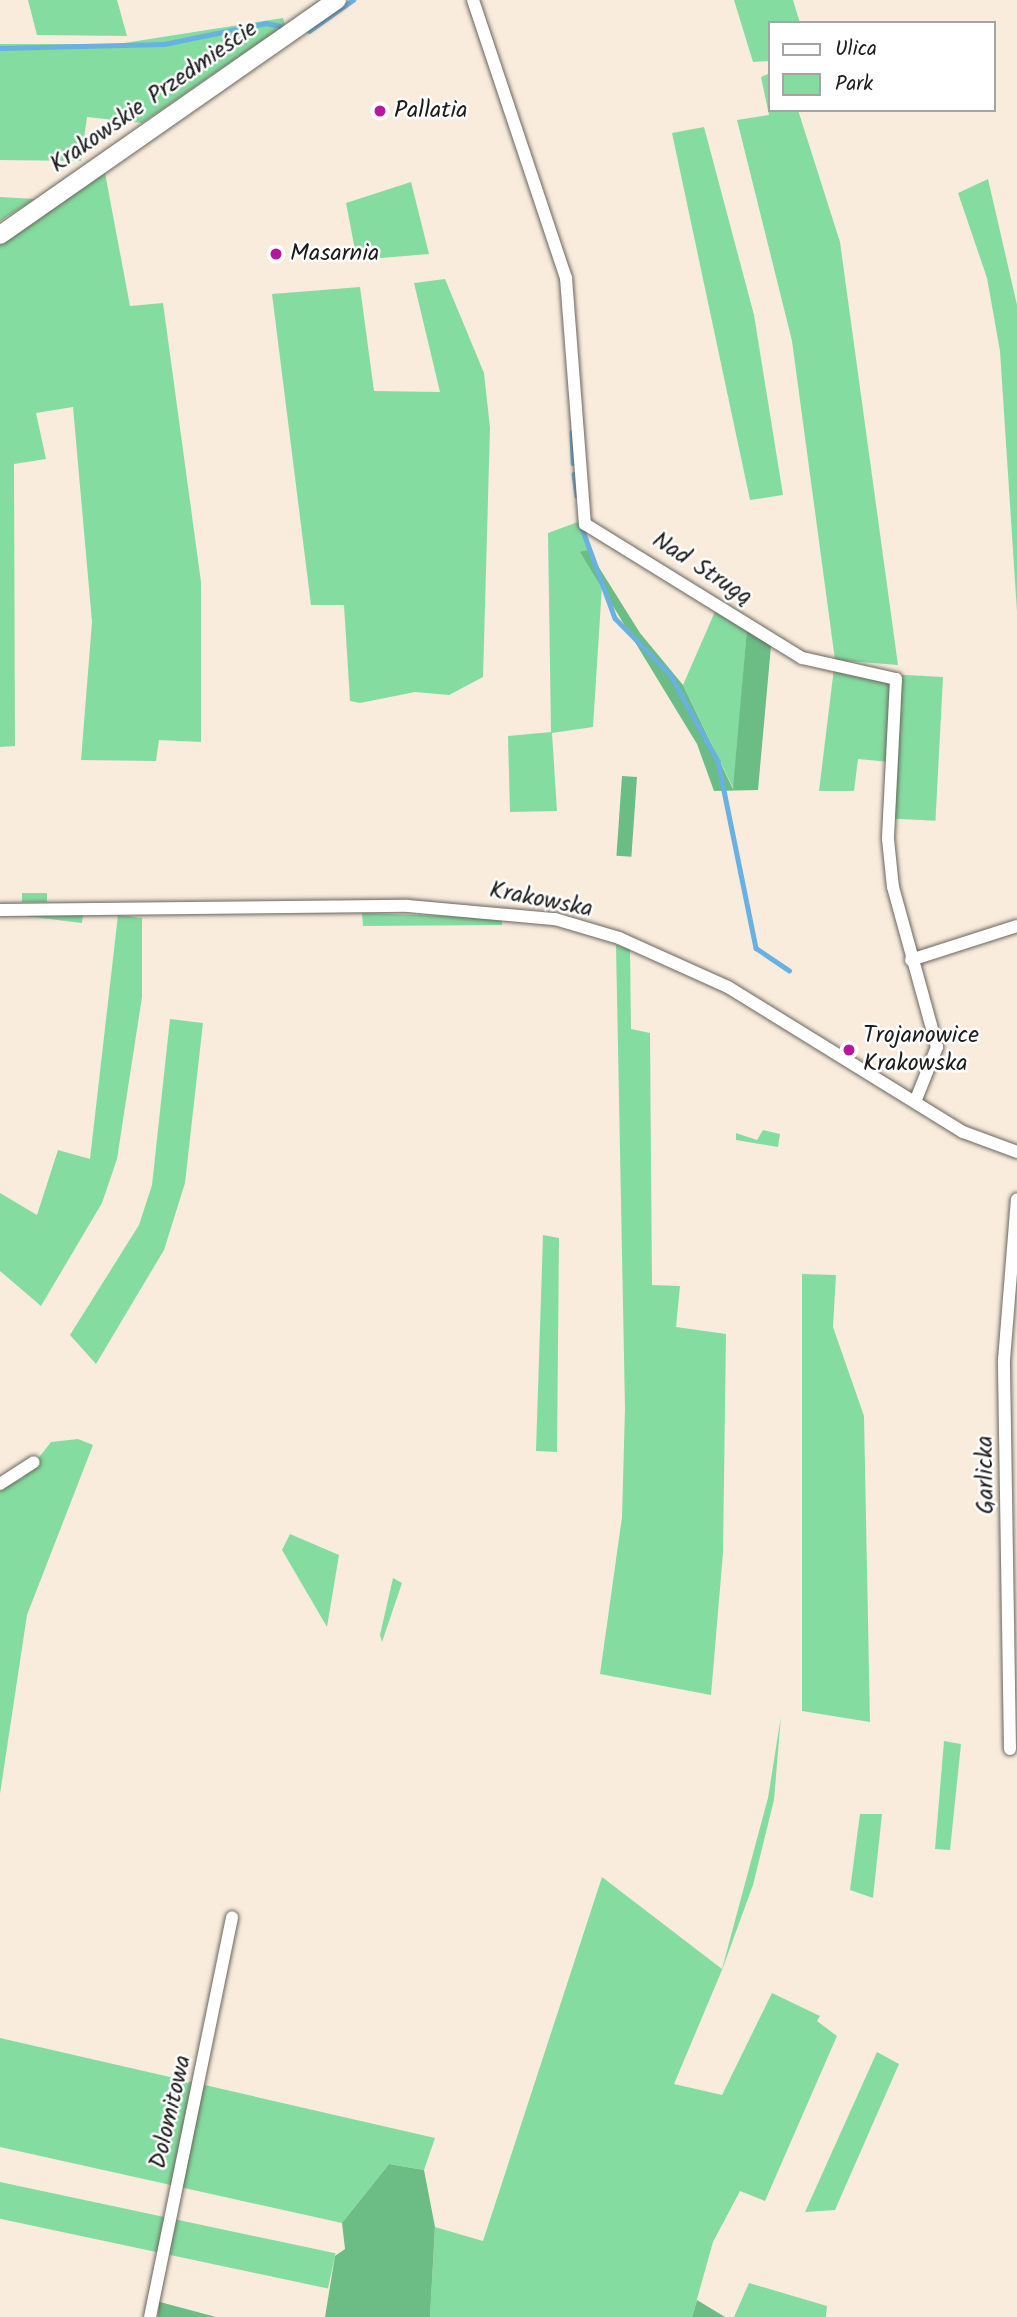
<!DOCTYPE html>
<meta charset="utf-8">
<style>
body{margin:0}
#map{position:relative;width:1017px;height:2317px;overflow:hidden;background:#f9ecdc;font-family:Kalam,sans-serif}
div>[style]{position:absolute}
.green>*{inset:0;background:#85dca0;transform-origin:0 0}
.forest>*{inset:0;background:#6cbc86;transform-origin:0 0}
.stream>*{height:4.5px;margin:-2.25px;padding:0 2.25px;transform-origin:2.25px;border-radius:2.25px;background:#69b1e0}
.roads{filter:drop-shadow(0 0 2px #69655f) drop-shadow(0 0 2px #69655f)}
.minor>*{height:12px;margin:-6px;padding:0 6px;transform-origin:6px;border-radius:6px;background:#fff}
.secondary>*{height:18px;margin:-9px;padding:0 9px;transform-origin:9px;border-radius:9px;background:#fff}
.dots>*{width:19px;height:19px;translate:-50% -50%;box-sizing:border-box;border:4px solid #fff;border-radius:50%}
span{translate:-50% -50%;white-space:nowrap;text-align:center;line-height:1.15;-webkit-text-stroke:5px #fff;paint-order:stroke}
.street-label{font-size:24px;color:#1c1c1c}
.poi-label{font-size:24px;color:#1c1c1c}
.left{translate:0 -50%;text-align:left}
.legend{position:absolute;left:768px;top:21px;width:228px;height:91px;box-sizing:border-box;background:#fff;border:2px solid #a4a4a4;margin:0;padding:9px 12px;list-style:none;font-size:21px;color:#1c1c1c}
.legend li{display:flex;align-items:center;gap:14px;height:35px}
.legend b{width:35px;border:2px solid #a4a4a4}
</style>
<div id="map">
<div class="green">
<div style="clip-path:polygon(28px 0,117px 0,127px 36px,37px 35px)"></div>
<div style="clip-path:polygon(734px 0,793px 0,800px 23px,770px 23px,770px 61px,753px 62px)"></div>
<div style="clip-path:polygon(283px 18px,285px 25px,142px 123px,87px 117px,81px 161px,0 160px,0 44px,118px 44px)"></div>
<div style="clip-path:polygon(770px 73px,770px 110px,798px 110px,840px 242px,898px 665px,835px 660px,792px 341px,737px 120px,769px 115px,761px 77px)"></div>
<div style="clip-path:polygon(704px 127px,754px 315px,783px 495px,750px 500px,672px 133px)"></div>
<div style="clip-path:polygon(105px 173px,130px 306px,163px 303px,201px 582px,201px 742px,159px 740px,156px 761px,81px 760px,92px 622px,73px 407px,36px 413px,46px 459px,14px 464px,15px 746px,0 747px,0 244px)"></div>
<div style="clip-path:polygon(988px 179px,1017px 305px,1017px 612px,1000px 351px,987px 278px,958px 193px)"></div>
<div style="clip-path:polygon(411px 182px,429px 254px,357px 260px,346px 203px)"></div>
<div style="clip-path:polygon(0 197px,35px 199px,0 221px)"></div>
<div style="clip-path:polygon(445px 279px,484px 373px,490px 428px,483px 677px,449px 695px,415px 692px,360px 703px,350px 701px,344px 605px,311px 605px,272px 294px,360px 287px,374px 391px,440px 392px,414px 283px)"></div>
<div style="clip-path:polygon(578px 522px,588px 550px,581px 553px,602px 586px,593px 727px,552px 733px,557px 811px,510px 812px,508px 736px,551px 732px,548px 533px)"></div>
<div style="clip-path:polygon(717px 607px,747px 628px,734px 790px,683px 685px)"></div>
<div style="clip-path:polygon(834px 668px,886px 678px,892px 687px,889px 762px,858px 759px,854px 791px,819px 791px)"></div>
<div style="left:943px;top:677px;width:144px;height:41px;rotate:93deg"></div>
<div style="left:47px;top:893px;width:9px;height:25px;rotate:90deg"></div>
<div style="clip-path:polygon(362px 913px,502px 918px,502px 925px,363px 926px)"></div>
<div style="left:83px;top:915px;width:8px;height:61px;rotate:97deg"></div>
<div style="clip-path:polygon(118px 915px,142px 918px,142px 997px,117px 1159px,102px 1203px,41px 1306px,0 1271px,0 1193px,37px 1215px,58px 1150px,90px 1159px)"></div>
<div style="clip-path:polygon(616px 945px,630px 949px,631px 1029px,650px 1033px,652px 1285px,680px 1286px,676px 1327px,726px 1334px,723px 1553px,711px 1695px,600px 1674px,622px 1517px,625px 1408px)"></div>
<div style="clip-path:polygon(170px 1019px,203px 1023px,185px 1183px,164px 1250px,96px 1364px,70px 1335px,139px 1225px,152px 1185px)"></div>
<div style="clip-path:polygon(763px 1130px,780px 1134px,778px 1147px,736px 1140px,736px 1133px,757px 1140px)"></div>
<div style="clip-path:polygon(543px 1235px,559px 1238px,557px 1452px,536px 1451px)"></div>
<div style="clip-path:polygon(802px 1274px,836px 1275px,833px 1327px,864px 1416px,870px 1722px,802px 1711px)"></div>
<div style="clip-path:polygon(78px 1439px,93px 1445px,27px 1615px,0 1794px,0 1489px,23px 1478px,51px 1442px)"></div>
<div style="clip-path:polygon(290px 1534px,339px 1555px,327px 1627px,282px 1550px)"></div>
<div style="clip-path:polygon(393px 1578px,402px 1583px,382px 1642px,380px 1635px)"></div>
<div style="clip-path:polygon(781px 1716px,774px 1800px,753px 1885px,722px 1970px,674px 2084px,722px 2095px,772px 1993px,820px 2016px,817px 2021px,837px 2036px,765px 2201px,740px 2191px,713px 2242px,692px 2317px,430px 2317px,435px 2227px,483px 2241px,602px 1877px,722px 1969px,768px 1798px)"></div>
<div style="clip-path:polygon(944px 1741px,961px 1744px,950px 1850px,935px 1849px)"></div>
<div style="clip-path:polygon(860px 1814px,882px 1814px,873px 1898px,850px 1890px)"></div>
<div style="clip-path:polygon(0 2038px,435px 2138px,424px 2170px,389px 2164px,342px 2223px,0 2147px)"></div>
<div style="clip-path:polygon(877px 2052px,899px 2064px,835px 2210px,805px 2212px)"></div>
<div style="left:0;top:2182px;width:343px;height:36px;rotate:12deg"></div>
<div style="clip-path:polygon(749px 2283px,827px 2306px,826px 2317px,734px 2317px)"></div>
</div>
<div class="forest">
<div style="clip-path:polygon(588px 550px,640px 633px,683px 685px,733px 789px,747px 628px,771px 646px,758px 790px,714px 791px,697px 744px,580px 552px)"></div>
<div style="left:622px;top:776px;width:15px;height:80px;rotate:4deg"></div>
<div style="clip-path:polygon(389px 2164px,424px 2170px,435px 2227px,430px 2317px,325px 2317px,335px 2256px,345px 2249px,342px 2223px)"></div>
<div style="clip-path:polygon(697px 2300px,725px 2317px,692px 2317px)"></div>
<div style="clip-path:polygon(159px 2302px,160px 2302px,216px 2317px,158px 2317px)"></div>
</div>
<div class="stream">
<div style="left:309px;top:31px;width:54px;rotate:-35.2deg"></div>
<div style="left:0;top:48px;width:164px;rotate:-1.4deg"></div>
<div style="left:164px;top:44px;width:104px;rotate:-11.6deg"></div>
<div style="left:266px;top:23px;width:14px;rotate:12deg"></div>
<div style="left:572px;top:432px;width:31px;rotate:88deg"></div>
<div style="left:574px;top:474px;width:22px;rotate:82deg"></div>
<div style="left:582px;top:528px;width:96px;rotate:69.9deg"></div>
<div style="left:615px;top:618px;width:78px;rotate:45.5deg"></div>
<div style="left:670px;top:674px;width:99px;rotate:61.1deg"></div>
<div style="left:718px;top:761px;width:191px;rotate:78.5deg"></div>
<div style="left:756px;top:948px;width:40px;rotate:34deg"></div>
</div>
<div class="roads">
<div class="minor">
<div style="left:473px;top:0;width:293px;rotate:71.5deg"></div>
<div style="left:566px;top:278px;width:247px;rotate:85.6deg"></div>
<div style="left:585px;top:524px;width:255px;rotate:31.7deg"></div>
<div style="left:802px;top:658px;width:96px;rotate:12.6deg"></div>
<div style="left:896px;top:679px;width:160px;rotate:92.9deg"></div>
<div style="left:888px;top:839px;width:48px;rotate:84.1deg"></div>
<div style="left:893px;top:887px;width:166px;rotate:74.6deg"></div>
<div style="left:937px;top:1047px;width:59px;rotate:111.8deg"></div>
<div style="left:0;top:910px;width:408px;rotate:-0.6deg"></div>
<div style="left:408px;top:906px;width:148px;rotate:5.1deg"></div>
<div style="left:555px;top:919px;width:67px;rotate:16.5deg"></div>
<div style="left:619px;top:938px;width:120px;rotate:24.2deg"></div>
<div style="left:728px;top:987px;width:276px;rotate:31.7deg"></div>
<div style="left:963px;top:1132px;width:58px;rotate:20.3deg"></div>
<div style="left:911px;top:960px;width:111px;rotate:-17.8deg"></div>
<div style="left:0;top:1484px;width:40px;rotate:-32.9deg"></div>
<div style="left:1010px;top:1749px;width:389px;rotate:-90.9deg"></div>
<div style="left:1004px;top:1360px;width:161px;rotate:-85.4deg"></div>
<div style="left:150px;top:2317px;width:408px;rotate:-78.4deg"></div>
</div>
<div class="secondary">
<div style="left:0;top:235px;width:411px;rotate:-34.9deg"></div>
</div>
</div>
<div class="dots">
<div style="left:380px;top:111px;background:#b5179e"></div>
<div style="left:276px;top:254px;background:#b5179e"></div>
<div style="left:849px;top:1050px;background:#b5179e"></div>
</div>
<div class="street-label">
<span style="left:154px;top:97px;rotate:-35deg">Krakowskie Przedmieście</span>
<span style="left:702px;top:569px;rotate:33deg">Nad Strugą</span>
<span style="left:541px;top:900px;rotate:11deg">Krakowska</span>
<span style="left:986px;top:1475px;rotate:-91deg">Garlicka</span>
<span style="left:171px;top:2112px;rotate:-77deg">Dolomitowa</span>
</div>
<div class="poi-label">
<span class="left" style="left:394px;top:111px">Pallatia</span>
<span class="left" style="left:290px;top:254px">Masarnia</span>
<span class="left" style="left:863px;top:1050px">Trojanowice<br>Krakowska</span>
</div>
<ul class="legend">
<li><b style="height:9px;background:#fff"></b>Ulica</li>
<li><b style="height:19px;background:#85dca0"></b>Park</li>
</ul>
</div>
